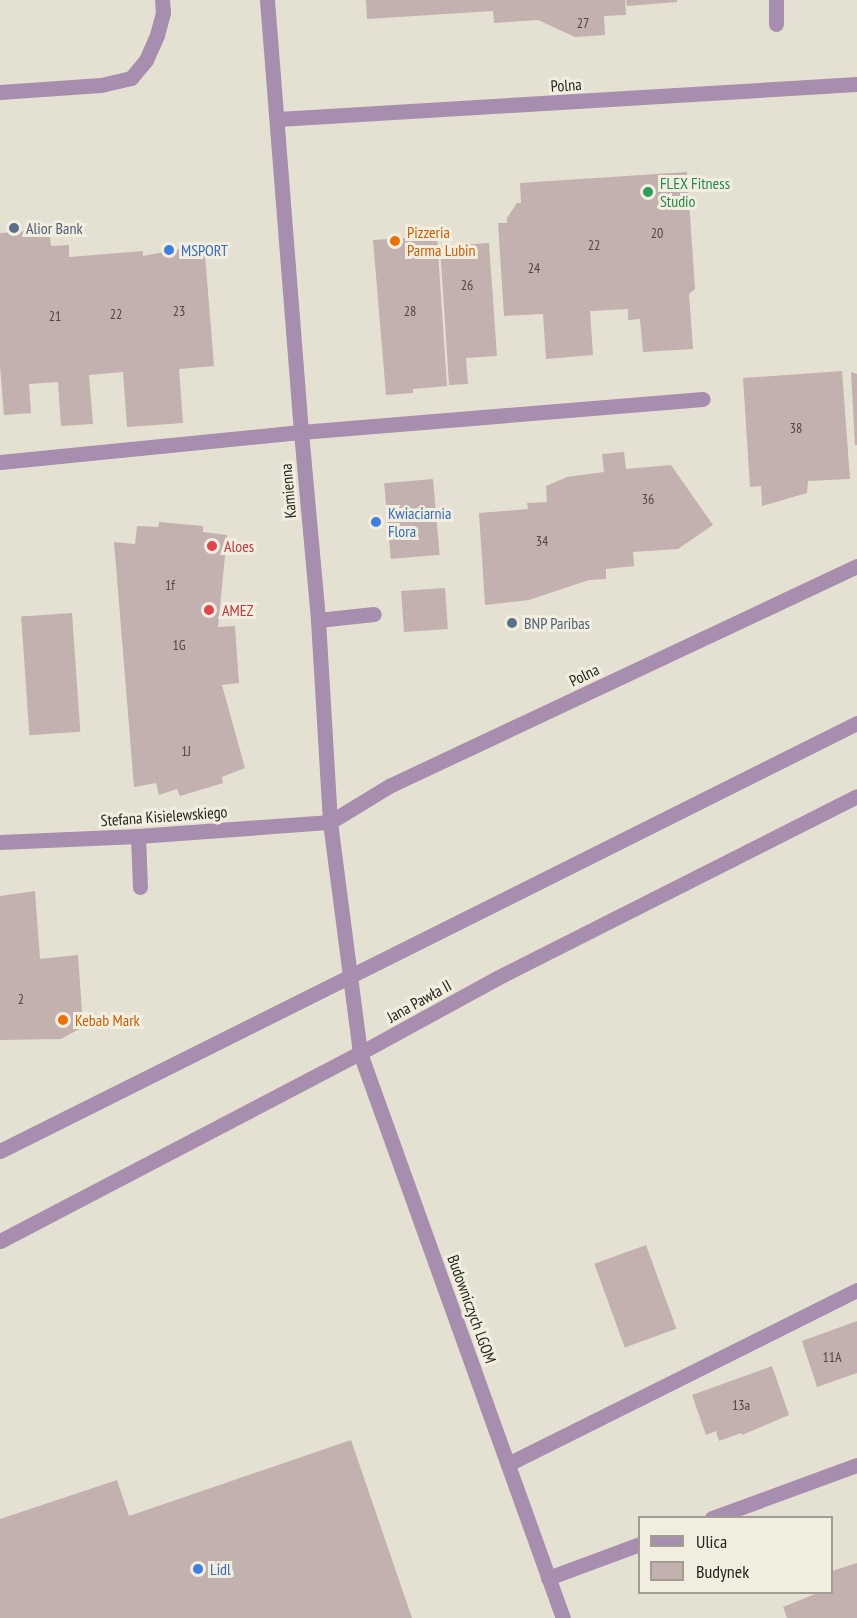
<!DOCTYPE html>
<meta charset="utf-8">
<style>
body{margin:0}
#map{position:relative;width:857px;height:1618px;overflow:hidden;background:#e5e1d2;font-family:"PT Sans Narrow",sans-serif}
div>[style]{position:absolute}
.building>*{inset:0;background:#c2b1ae;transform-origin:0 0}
.minor>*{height:15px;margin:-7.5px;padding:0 7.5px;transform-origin:7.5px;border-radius:7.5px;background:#a78dae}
.dots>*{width:16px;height:16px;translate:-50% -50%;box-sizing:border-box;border:3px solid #f2eedf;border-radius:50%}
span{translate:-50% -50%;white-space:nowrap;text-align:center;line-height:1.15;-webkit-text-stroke:6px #f2eedf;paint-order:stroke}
.number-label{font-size:14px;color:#4d4743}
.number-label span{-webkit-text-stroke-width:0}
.street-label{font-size:16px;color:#26241f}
.leisure-label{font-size:16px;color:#27864d}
.left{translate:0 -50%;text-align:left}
.service-label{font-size:16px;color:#4e5e75}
.food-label{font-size:16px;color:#c56008}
.shop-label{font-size:16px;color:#366cbe}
.health-label{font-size:16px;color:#be3a42}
.legend{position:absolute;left:638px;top:1516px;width:195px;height:78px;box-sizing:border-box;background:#f2eedf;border:2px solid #a09d92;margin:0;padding:8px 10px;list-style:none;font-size:18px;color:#26241f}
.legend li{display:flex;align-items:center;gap:12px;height:30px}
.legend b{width:30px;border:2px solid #a09d92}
</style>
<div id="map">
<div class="building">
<div style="clip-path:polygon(366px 0,625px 0,626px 15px,604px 16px,605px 35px,575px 37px,538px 20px,494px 23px,493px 11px,367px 19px)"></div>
<div style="clip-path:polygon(626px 0,677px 0,677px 2px,627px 6px)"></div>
<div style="clip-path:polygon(687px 172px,695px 289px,689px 294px,693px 349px,643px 352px,640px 319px,628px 320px,628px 309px,590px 311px,593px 355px,546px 359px,543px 314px,504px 316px,498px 223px,507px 223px,507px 218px,517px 203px,521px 203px,520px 183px)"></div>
<div style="clip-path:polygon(49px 229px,51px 246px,69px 245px,69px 257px,143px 251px,143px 256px,179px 249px,179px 252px,198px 251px,205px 255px,214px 366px,179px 369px,183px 423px,127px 427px,123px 372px,89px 375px,93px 424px,61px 426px,58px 382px,29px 384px,31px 413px,4px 415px,0 366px,0 233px)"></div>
<div style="clip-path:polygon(437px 236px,447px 386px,413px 389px,413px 393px,386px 395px,373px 240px)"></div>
<div style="clip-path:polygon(489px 243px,497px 356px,466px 358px,468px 384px,449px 385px,440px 246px)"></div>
<div style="clip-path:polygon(842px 371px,850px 479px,808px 481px,807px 493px,762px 506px,761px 486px,750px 487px,743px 378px)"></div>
<div style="clip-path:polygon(851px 372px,857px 374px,857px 445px,855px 445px)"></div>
<div style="clip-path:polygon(624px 452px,626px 469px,671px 465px,713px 525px,678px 549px,633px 552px,634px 566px,606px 569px,606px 579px,589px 580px,529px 600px,485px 605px,479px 513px,528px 509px,527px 503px,547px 502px,546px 486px,567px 477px,604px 472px,602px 454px)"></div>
<div style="left:433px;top:479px;width:76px;height:49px;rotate:85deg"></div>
<div style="clip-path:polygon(159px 522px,203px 526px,203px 532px,227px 535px,218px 627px,235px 626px,237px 655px,239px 683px,222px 685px,245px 768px,222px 777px,223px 783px,180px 796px,177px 789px,159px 795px,156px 783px,134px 787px,114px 542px,135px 544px,137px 526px,158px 527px)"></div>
<div style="left:445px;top:588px;width:41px;height:44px;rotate:86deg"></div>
<div style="left:72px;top:613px;width:119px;height:51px;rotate:86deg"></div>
<div style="clip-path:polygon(35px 891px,40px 959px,78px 955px,83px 1027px,61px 1039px,0 1040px,0 896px)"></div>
<div style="left:646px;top:1245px;width:89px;height:55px;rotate:70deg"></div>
<div style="clip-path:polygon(857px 1321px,857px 1373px,817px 1387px,802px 1341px)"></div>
<div style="clip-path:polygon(772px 1366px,789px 1415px,742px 1435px,741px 1433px,719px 1441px,716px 1431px,706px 1435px,692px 1395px)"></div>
<div style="clip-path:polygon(351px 1440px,412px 1618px,0 1618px,0 1519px,117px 1480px,129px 1516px)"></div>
<div style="clip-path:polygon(857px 1563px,857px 1618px,787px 1618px,783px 1607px,820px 1592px,832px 1592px,832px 1571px)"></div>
</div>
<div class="minor">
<div style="left:267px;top:0;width:433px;rotate:85.5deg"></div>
<div style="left:301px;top:432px;width:189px;rotate:84.8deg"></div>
<div style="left:318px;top:620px;width:202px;rotate:86.6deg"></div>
<div style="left:330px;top:822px;width:233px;rotate:82.6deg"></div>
<div style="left:360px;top:1053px;width:600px;rotate:70.24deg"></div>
<div style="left:776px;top:0;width:24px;rotate:90deg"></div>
<div style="left:0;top:92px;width:101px;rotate:-4deg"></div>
<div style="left:101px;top:85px;width:31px;rotate:-13deg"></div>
<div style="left:131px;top:78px;width:23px;rotate:-50deg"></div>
<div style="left:146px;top:60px;width:27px;rotate:-66deg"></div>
<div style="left:157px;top:35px;width:23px;rotate:-75deg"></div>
<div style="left:163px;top:13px;width:13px;rotate:-94deg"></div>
<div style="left:278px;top:119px;width:580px;rotate:-3.46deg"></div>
<div style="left:0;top:462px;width:302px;rotate:-5.7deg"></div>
<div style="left:301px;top:432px;width:403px;rotate:-4.7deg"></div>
<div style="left:318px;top:620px;width:56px;rotate:-6.1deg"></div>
<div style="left:138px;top:836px;width:51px;rotate:87.8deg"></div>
<div style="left:0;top:842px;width:138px;rotate:-2.5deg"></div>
<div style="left:138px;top:836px;width:193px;rotate:-4.2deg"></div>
<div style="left:330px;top:822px;width:69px;rotate:-31.4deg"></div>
<div style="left:389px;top:786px;width:517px;rotate:-25.18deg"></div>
<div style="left:0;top:1151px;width:958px;rotate:-26.54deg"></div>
<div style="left:0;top:1241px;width:406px;rotate:-27.6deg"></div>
<div style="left:360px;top:1053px;width:156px;rotate:-28.7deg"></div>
<div style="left:497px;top:978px;width:403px;rotate:-26.8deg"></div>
<div style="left:508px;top:1464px;width:390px;rotate:-26.5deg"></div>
<div style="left:712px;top:1518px;width:154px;rotate:-20.1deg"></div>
<div style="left:548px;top:1578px;width:98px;rotate:-20.3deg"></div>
</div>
<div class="dots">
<div style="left:648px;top:192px;background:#2e9e5b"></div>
<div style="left:14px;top:228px;background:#5c6f8a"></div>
<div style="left:395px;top:241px;background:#e8710a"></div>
<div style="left:169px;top:250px;background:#3f7fe0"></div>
<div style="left:376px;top:522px;background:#3f7fe0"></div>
<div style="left:212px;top:546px;background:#e0444e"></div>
<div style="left:209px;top:610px;background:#e0444e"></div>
<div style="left:512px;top:623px;background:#5c6f8a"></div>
<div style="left:63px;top:1020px;background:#e8710a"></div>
<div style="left:198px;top:1569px;background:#3f7fe0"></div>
</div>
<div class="number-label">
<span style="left:583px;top:23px">27</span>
<span style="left:657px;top:233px">20</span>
<span style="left:594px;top:245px">22</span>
<span style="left:534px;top:268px">24</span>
<span style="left:467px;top:285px">26</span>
<span style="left:179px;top:311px">23</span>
<span style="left:410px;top:311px">28</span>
<span style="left:116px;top:314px">22</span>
<span style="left:55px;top:316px">21</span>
<span style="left:796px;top:428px">38</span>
<span style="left:648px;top:499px">36</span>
<span style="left:542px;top:541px">34</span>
<span style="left:170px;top:585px">1f</span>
<span style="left:179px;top:645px">1G</span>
<span style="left:186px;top:751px">1J</span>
<span style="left:21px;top:999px">2</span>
<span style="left:832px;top:1357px">11A</span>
<span style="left:741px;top:1405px">13a</span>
</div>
<div class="street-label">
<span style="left:566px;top:85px;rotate:-4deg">Polna</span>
<span style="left:288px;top:491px;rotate:-95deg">Kamienna</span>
<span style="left:584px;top:675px;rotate:-26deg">Polna</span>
<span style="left:164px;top:816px;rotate:-4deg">Stefana Kisielewskiego</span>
<span style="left:419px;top:1001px;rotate:-29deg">Jana Pawła II</span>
<span style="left:472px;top:1309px;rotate:70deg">Budowniczych LGOM</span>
</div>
<div class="leisure-label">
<span class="left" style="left:660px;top:192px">FLEX Fitness<br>Studio</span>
</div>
<div class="service-label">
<span class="left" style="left:26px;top:228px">Alior Bank</span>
<span class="left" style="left:524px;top:623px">BNP Paribas</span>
</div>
<div class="food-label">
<span class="left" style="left:407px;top:241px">Pizzeria<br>Parma Lubin</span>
<span class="left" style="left:75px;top:1020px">Kebab Mark</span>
</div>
<div class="shop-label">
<span class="left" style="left:181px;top:250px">MSPORT</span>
<span class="left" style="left:388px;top:522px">Kwiaciarnia<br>Flora</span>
<span class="left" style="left:210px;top:1569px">Lidl</span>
</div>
<div class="health-label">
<span class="left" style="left:224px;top:546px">Aloes</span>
<span class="left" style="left:222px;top:610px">AMEZ</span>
</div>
<ul class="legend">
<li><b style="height:8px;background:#a78dae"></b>Ulica</li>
<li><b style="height:16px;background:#c2b1ae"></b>Budynek</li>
</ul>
</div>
